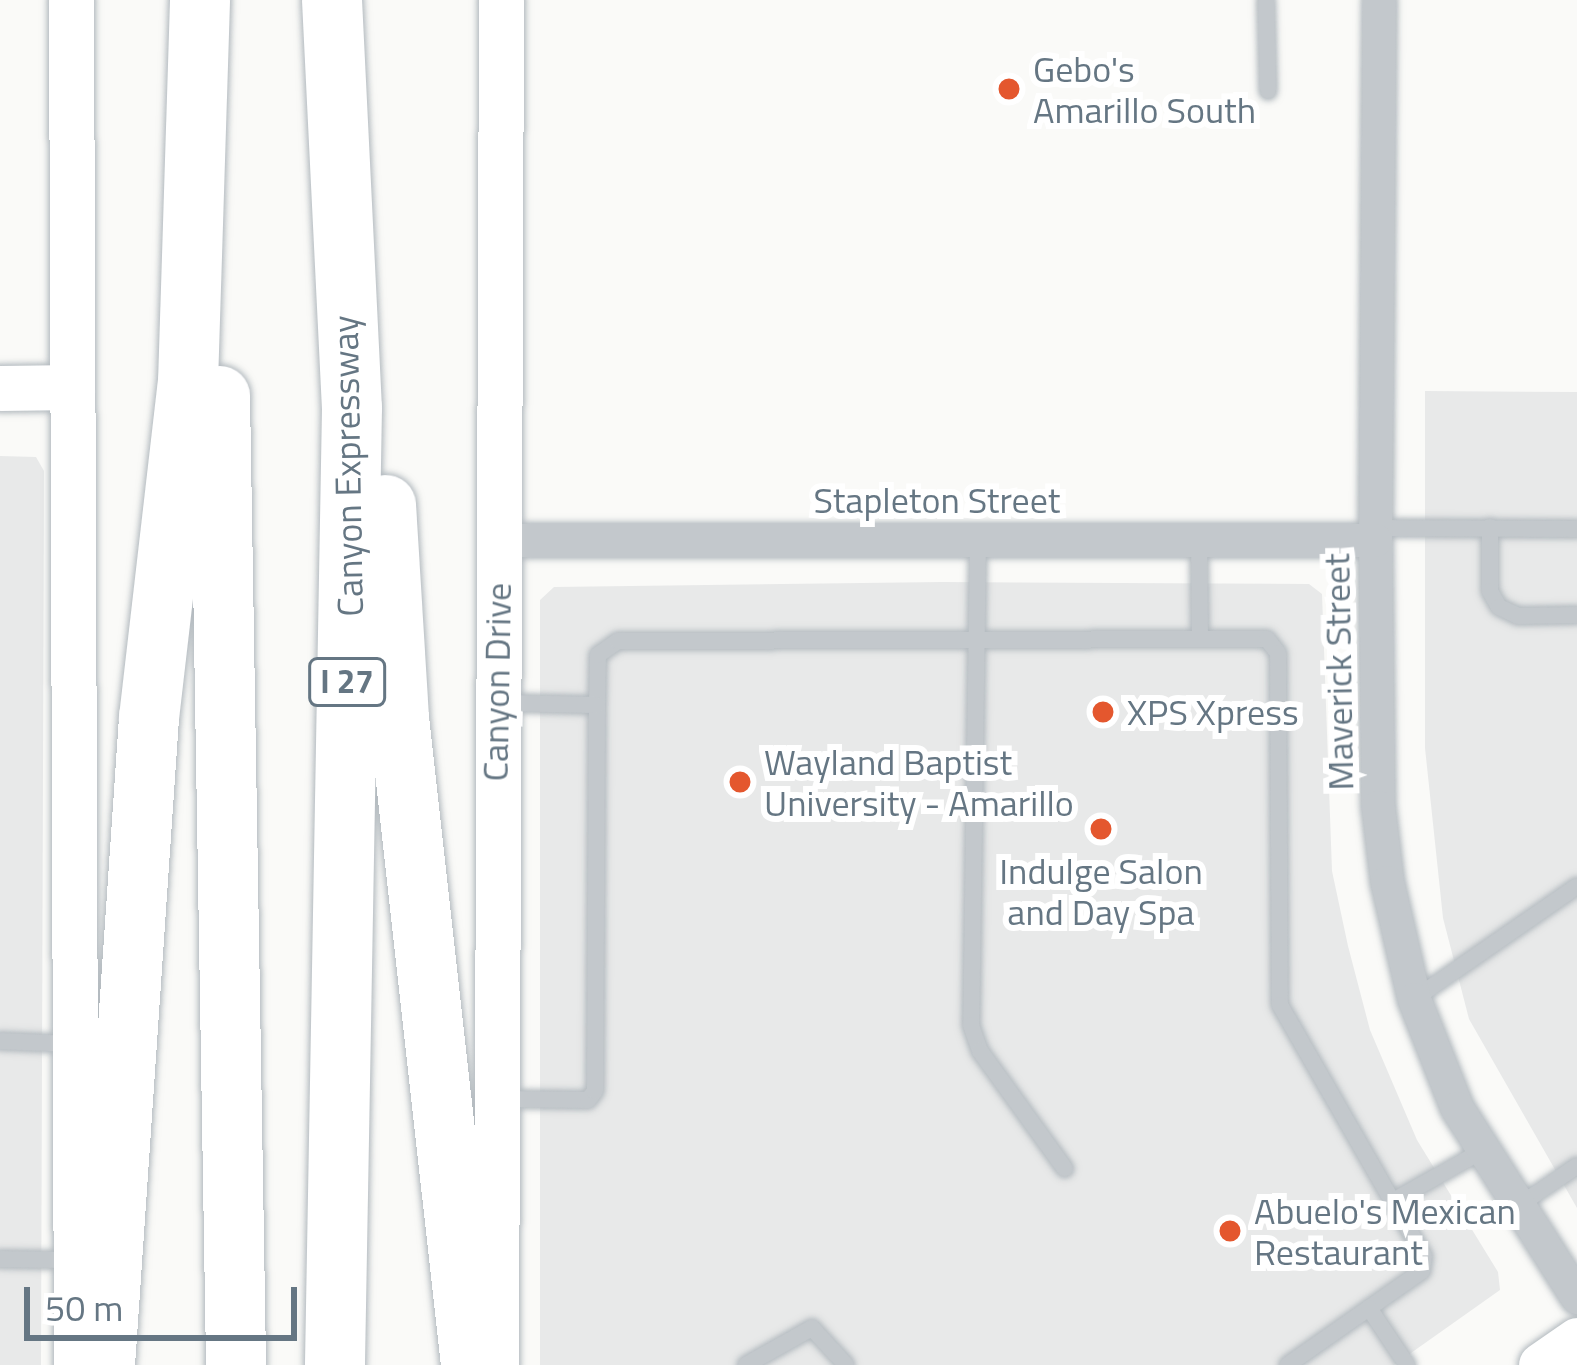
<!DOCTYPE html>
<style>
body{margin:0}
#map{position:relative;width:1577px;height:1365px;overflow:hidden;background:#fafaf8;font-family:"Titillium Web",sans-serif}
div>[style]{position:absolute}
.built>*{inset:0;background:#e8e9e9}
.roads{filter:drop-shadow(0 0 3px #b3babf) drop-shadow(0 0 3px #b3babf)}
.service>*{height:16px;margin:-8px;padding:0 8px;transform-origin:8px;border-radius:8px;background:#c3c8cc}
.minor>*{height:33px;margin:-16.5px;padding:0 16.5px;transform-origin:16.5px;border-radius:16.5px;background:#c3c8cc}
.secondary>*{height:45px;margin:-22.5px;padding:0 22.5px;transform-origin:22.5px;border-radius:22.5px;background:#fff}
.motorway>*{height:60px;margin:-30px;padding:0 30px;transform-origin:30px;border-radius:30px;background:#fff}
.dots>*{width:33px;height:33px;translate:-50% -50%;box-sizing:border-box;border:6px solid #fff;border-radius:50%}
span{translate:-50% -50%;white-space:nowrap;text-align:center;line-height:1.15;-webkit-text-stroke:12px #fff;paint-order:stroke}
.shield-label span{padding:3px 9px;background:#fff;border:3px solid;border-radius:9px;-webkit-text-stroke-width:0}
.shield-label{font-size:33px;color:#657683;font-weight:700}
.poi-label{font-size:36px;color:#657683}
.left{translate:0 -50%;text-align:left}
.street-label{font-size:36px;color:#657683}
.scale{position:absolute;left:24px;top:1287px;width:273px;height:54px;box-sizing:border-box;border:6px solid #657683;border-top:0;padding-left:15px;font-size:36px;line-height:42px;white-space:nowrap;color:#657683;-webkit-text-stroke:9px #fff;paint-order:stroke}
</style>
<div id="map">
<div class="built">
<div style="clip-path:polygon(1425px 391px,1577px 392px,1577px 1208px,1469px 1019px,1443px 918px,1425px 748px)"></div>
<div style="clip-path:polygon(0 456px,36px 457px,44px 471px,41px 1365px,0 1365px)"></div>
<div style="clip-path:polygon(942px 582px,1309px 584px,1322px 594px,1332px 871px,1348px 946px,1370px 1030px,1417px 1140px,1498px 1272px,1500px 1290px,1394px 1365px,540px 1365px,540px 600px,554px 587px)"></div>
</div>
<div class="roads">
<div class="service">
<div style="left:1266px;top:0;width:91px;rotate:88.7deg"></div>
<div style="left:1490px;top:527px;width:64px;rotate:90deg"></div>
<div style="left:1490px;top:591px;width:18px;rotate:61deg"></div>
<div style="left:1499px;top:607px;width:21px;rotate:25deg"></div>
<div style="left:1518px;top:616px;width:59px;rotate:-1deg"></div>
<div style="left:1376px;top:528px;width:201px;rotate:0.3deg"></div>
<div style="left:978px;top:540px;width:485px;rotate:90.8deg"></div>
<div style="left:971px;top:1025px;width:28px;rotate:71deg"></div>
<div style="left:980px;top:1051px;width:145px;rotate:54.2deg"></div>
<div style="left:1199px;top:540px;width:98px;rotate:89.4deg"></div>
<div style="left:597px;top:705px;width:50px;rotate:-88.9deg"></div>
<div style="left:598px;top:655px;width:24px;rotate:-35deg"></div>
<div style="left:618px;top:641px;width:649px;rotate:-0.18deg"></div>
<div style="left:1267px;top:639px;width:18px;rotate:52deg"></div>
<div style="left:1278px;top:653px;width:352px;rotate:89.7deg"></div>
<div style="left:1280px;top:1005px;width:289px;rotate:60.2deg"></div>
<div style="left:1424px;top:1256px;width:15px;rotate:98deg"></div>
<div style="left:1422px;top:1271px;width:164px;rotate:145deg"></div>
<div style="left:1414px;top:999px;width:198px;rotate:-34.7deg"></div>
<div style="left:0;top:1041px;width:71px;rotate:2.4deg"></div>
<div style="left:500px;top:1099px;width:88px;rotate:0.7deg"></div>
<div style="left:588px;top:1100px;width:11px;rotate:-52deg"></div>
<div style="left:595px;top:1091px;width:386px;rotate:-89.7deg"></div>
<div style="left:597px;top:705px;width:95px;rotate:-178.8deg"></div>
<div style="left:1393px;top:1201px;width:100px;rotate:-29.4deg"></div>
<div style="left:1515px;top:1208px;width:75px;rotate:-34.1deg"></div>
<div style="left:0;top:1259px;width:74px;rotate:0.8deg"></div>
<div style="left:1369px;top:1308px;width:69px;rotate:56.3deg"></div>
<div style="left:746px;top:1365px;width:76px;rotate:-29.3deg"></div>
<div style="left:812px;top:1328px;width:50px;rotate:47.4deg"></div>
</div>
<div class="minor">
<div style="left:1379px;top:0;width:540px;rotate:90.42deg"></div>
<div style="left:1375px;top:540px;width:267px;rotate:89.4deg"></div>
<div style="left:1378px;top:807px;width:76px;rotate:83.2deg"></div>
<div style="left:1387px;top:882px;width:120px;rotate:77deg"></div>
<div style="left:1414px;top:999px;width:117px;rotate:68.5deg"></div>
<div style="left:1457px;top:1108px;width:224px;rotate:57.6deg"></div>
<div style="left:498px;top:540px;width:877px"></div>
</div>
<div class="secondary">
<div style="left:71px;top:0;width:1365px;rotate:89.79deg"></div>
<div style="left:0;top:388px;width:72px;rotate:-0.8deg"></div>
<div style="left:496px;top:1365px;width:1365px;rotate:-89.79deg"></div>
<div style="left:1541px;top:1365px;width:44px;rotate:-34.8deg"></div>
</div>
<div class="motorway">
<div style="left:332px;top:0;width:408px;rotate:87.2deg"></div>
<div style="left:352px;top:408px;width:957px;rotate:91.02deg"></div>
<div style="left:220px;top:396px;width:969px;rotate:89.05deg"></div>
<div style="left:386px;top:505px;width:213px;rotate:86.5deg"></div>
<div style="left:399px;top:718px;width:651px;rotate:83.65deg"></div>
<div style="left:105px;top:1365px;width:648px;rotate:-86.11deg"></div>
<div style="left:149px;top:718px;width:337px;rotate:-83.4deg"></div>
<div style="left:188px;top:383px;width:383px;rotate:-88.2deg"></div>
</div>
</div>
<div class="dots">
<div style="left:1009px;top:89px;background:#e4572e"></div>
<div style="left:1103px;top:712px;background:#e4572e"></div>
<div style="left:740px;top:782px;background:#e4572e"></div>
<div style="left:1101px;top:829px;background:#e4572e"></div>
<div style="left:1230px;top:1231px;background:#e4572e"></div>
</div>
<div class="shield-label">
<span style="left:347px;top:682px">I 27</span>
</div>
<div class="poi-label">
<span class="left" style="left:1033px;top:89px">Gebo's<br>Amarillo South</span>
<span class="left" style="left:1127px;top:712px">XPS Xpress</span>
<span class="left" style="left:764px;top:782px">Wayland Baptist<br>University - Amarillo</span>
<span style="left:1101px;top:891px">Indulge Salon<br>and Day Spa</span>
<span class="left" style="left:1254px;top:1231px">Abuelo's Mexican<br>Restaurant</span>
</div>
<div class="street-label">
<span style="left:347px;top:466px;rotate:-91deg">Canyon Expressway</span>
<span style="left:937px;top:500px">Stapleton Street</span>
<span style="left:1338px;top:672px;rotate:-91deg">Maverick Street</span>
<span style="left:496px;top:682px;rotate:-89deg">Canyon Drive</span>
</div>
<div class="scale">50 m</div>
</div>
